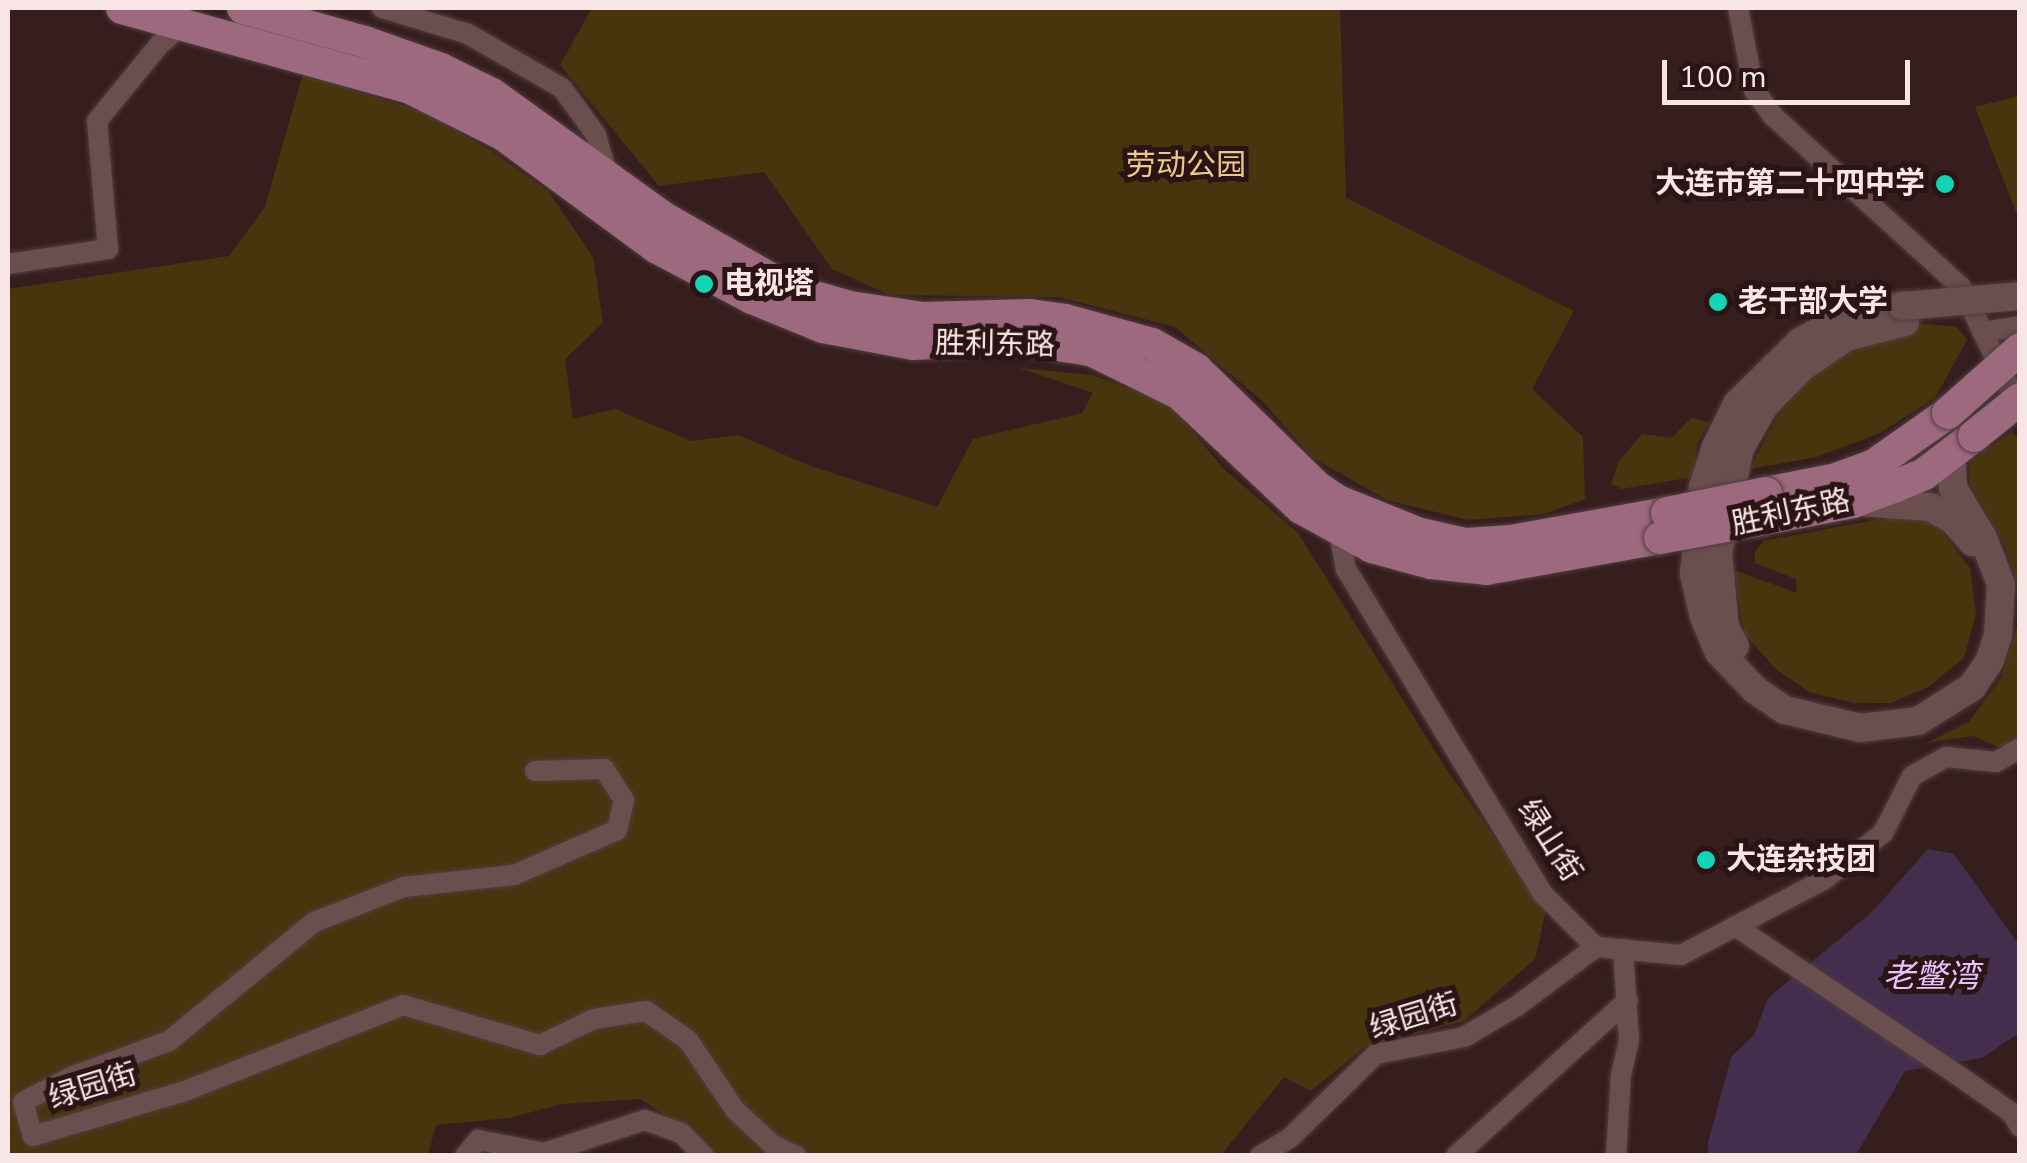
<!DOCTYPE html>
<meta charset="utf-8">
<style>
body{margin:0}
#map{position:relative;width:2027px;height:1163px;overflow:hidden;background:#361e1e;font-family:"Nunito Sans","Noto Sans SC",sans-serif}
div>[style]{position:absolute}
.green>*{inset:0;background:#48350e}
.water>*{inset:0;background:#442e4e}
.roads{filter:drop-shadow(0 0 2px #513d3d) drop-shadow(0 0 2px #513d3d)}
.street>*{height:20px;margin:-10px;padding:0 10px;transform-origin:10px;border-radius:10px;background:#6b4f4f}
.secondary>*{height:28px;margin:-14px;padding:0 14px;transform-origin:14px;border-radius:14px;background:#6b4f4f}
.primary>*{height:32px;margin:-16px;padding:0 16px;transform-origin:16px;border-radius:16px;background:#9c697e}
.bridges{filter:drop-shadow(0 0 2px #513d3d) drop-shadow(0 0 2px #513d3d)}
.secondary-bridge>*{height:28px;margin:-14px;padding:0 14px;transform-origin:14px;border-radius:14px;background:#6b4f4f}
.primary-bridge>*{height:32px;margin:-16px;padding:0 16px;transform-origin:16px;border-radius:16px;background:#9c697e}
.dots>*{width:28px;height:28px;translate:-50% -50%;box-sizing:border-box;border:5px solid #2b1415;border-radius:50%}
span{translate:-50% -50%;white-space:nowrap;text-align:center;line-height:1.15;-webkit-text-stroke:10px #2b1415;paint-order:stroke}
.park-label{font-size:30px;color:#edc989}
.poi-label{font-size:30px;color:#f8e6e6;font-weight:700}
.right{translate:-100% -50%;text-align:right}
.left{translate:0 -50%;text-align:left}
.street-label{font-size:30px;color:#f8e6e6}
.water-label{font-size:32px;color:#e9c1fc;font-style:italic}
.frame{position:absolute;inset:0;border:10px solid #f8e6e6;pointer-events:none}
.scale{position:absolute;left:1662px;top:60px;width:248px;height:45px;box-sizing:border-box;border:5px solid #f8e6e6;border-top:0;padding-left:12px;font-size:30px;line-height:35px;white-space:nowrap;color:#f8e6e6;-webkit-text-stroke:8px #2b1415;paint-order:stroke}
</style>
<div id="map">
<div class="green">
<div style="clip-path:polygon(592px 8px,1340px 8px,1346px 198px,1574px 311px,1532px 389px,1583px 437px,1585px 499px,1545px 514px,1468px 520px,1387px 500px,1313px 458px,1261px 400px,1175px 327px,1059px 297px,890px 295px,832px 269px,764px 172px,659px 186px,560px 65px)"></div>
<div style="clip-path:polygon(303px 74px,424px 112px,490px 150px,548px 191px,593px 257px,603px 323px,565px 359px,573px 419px,615px 409px,691px 441px,738px 435px,811px 466px,937px 507px,973px 439px,1082px 413px,1093px 393px,1019px 368px,1092px 375px,1169px 403px,1223px 468px,1298px 533px,1447px 770px,1546px 910px,1535px 959px,1464px 1021px,1366px 1046px,1311px 1091px,1284px 1077px,1221px 1155px,711px 1155px,711px 1147px,641px 1099px,562px 1104px,509px 1118px,436px 1125px,428px 1155px,8px 1156px,8px 289px,229px 256px,265px 207px)"></div>
<div style="clip-path:polygon(2019px 96px,2020px 96px,2019px 220px,1975px 107px)"></div>
<div style="clip-path:polygon(1909px 322px,1957px 327px,1967px 340px,1935px 398px,1880px 433px,1816px 457px,1750px 469px,1777px 417px,1807px 381px,1859px 343px)"></div>
<div style="clip-path:polygon(1691px 418px,1709px 422px,1697px 444px,1693px 477px,1621px 489px,1611px 483px,1619px 461px,1642px 434px,1672px 438px)"></div>
<div style="clip-path:polygon(2012px 431px,2020px 442px,2019px 739px,2006px 750px,1973px 736px,1926px 743px,1969px 722px,2001px 678px,2017px 627px,2018px 587px,2004px 544px,1970px 484px,1969px 462px)"></div>
<div style="clip-path:polygon(1912px 513px,1937px 525px,1970px 568px,1976px 614px,1964px 658px,1928px 687px,1891px 703px,1854px 703px,1809px 692px,1777px 670px,1744px 634px,1734px 570px,1797px 593px,1796px 579px,1755px 563px,1755px 551px,1764px 541px)"></div>
</div>
<div class="water">
<div style="clip-path:polygon(1928px 849px,1954px 854px,2019px 945px,2019px 1033px,1982px 1058px,1905px 1071px,1856px 1155px,1708px 1155px,1708px 1143px,1731px 1057px,1754px 1035px,1768px 998px,1871px 913px)"></div>
</div>
<div class="roads">
<div class="street">
<div style="left:382px;top:8px;width:90px;rotate:16.8deg"></div>
<div style="left:468px;top:34px;width:108px;rotate:29.9deg"></div>
<div style="left:562px;top:88px;width:58px;rotate:54.1deg"></div>
<div style="left:596px;top:135px;width:40px;rotate:74deg"></div>
<div style="left:1738px;top:8px;width:84px;rotate:79deg"></div>
<div style="left:1754px;top:90px;width:31px;rotate:54deg"></div>
<div style="left:1772px;top:115px;width:256px;rotate:42.3deg"></div>
<div style="left:1961px;top:287px;width:136px;rotate:64.2deg"></div>
<div style="left:8px;top:264px;width:101px;rotate:-8.5deg"></div>
<div style="left:108px;top:249px;width:128px;rotate:-94.9deg"></div>
<div style="left:97px;top:121px;width:98px;rotate:-50.8deg"></div>
<div style="left:159px;top:45px;width:33px;rotate:-41deg"></div>
<div style="left:1982px;top:332px;width:38px;rotate:-9deg"></div>
<div style="left:1339px;top:531px;width:39px;rotate:80deg"></div>
<div style="left:1346px;top:569px;width:380px;rotate:58.8deg"></div>
<div style="left:1543px;top:894px;width:75px;rotate:45deg"></div>
<div style="left:1596px;top:947px;width:85px;rotate:5.4deg"></div>
<div style="left:1681px;top:955px;width:163px;rotate:-27.8deg"></div>
<div style="left:1825px;top:879px;width:74px;rotate:-38.4deg"></div>
<div style="left:1883px;top:833px;width:64px;rotate:-63deg"></div>
<div style="left:1912px;top:776px;width:39px;rotate:-29deg"></div>
<div style="left:1946px;top:757px;width:50px;rotate:5.7deg"></div>
<div style="left:1996px;top:762px;width:28px;rotate:-30deg"></div>
<div style="left:535px;top:771px;width:69px;rotate:-1.7deg"></div>
<div style="left:604px;top:769px;width:37px;rotate:57deg"></div>
<div style="left:624px;top:800px;width:31px;rotate:103deg"></div>
<div style="left:617px;top:830px;width:112px;rotate:156.4deg"></div>
<div style="left:514px;top:875px;width:111px;rotate:173.8deg"></div>
<div style="left:404px;top:887px;width:97px;rotate:158.7deg"></div>
<div style="left:314px;top:922px;width:188px;rotate:140.6deg"></div>
<div style="left:169px;top:1041px;width:104px;rotate:159.8deg"></div>
<div style="left:71px;top:1077px;width:54px;rotate:152.5deg"></div>
<div style="left:23px;top:1102px;width:35px;rotate:74deg"></div>
<div style="left:33px;top:1136px;width:159px;rotate:-16.5deg"></div>
<div style="left:185px;top:1091px;width:234px;rotate:-21.5deg"></div>
<div style="left:403px;top:1005px;width:143px;rotate:16.3deg"></div>
<div style="left:540px;top:1045px;width:60px;rotate:-25.7deg"></div>
<div style="left:594px;top:1019px;width:53px;rotate:-8.7deg"></div>
<div style="left:646px;top:1011px;width:51px;rotate:34.6deg"></div>
<div style="left:688px;top:1040px;width:84px;rotate:56.1deg"></div>
<div style="left:735px;top:1110px;width:53px;rotate:42.7deg"></div>
<div style="left:774px;top:1146px;width:24px;rotate:24deg"></div>
<div style="left:1735px;top:926px;width:270px;rotate:33.8deg"></div>
<div style="left:1959px;top:1076px;width:65px;rotate:34.9deg"></div>
<div style="left:2012px;top:1113px;width:16px;rotate:60deg"></div>
<div style="left:465px;top:1156px;width:21px;rotate:-51deg"></div>
<div style="left:478px;top:1140px;width:67px;rotate:11.1deg"></div>
<div style="left:544px;top:1153px;width:106px;rotate:-18.1deg"></div>
<div style="left:645px;top:1120px;width:38px;rotate:20deg"></div>
<div style="left:681px;top:1133px;width:33px;rotate:45deg"></div>
<div style="left:1260px;top:1156px;width:35px;rotate:-31deg"></div>
<div style="left:1290px;top:1138px;width:120px;rotate:-44.3deg"></div>
<div style="left:1376px;top:1054px;width:90px;rotate:-10.9deg"></div>
<div style="left:1464px;top:1037px;width:61px;rotate:-30.3deg"></div>
<div style="left:1517px;top:1006px;width:99px;rotate:-36.8deg"></div>
<div style="left:1456px;top:1156px;width:232px;rotate:-42.2deg"></div>
<div style="left:1616px;top:1156px;width:81px;rotate:-86.5deg"></div>
<div style="left:1621px;top:1075px;width:36px;rotate:-77deg"></div>
<div style="left:1629px;top:1040px;width:91px;rotate:-93.8deg"></div>
</div>
<div class="secondary">
<div style="left:1902px;top:306px;width:66px;rotate:166.8deg"></div>
<div style="left:1838px;top:321px;width:43px;rotate:151.1deg"></div>
<div style="left:1800px;top:342px;width:88px;rotate:135.5deg"></div>
<div style="left:1737px;top:404px;width:48px;rotate:116deg"></div>
<div style="left:1716px;top:447px;width:42px;rotate:108deg"></div>
<div style="left:1703px;top:487px;width:87px;rotate:95.9deg"></div>
<div style="left:1694px;top:574px;width:44px;rotate:76.9deg"></div>
<div style="left:1704px;top:617px;width:38px;rotate:67deg"></div>
<div style="left:1719px;top:652px;width:52px;rotate:46.5deg"></div>
<div style="left:1755px;top:690px;width:36px;rotate:34deg"></div>
<div style="left:1785px;top:710px;width:77px;rotate:13.5deg"></div>
<div style="left:1860px;top:728px;width:58px;rotate:-6.9deg"></div>
<div style="left:1918px;top:721px;width:64px;rotate:-32.2deg"></div>
<div style="left:1972px;top:687px;width:32px;rotate:-56deg"></div>
<div style="left:1990px;top:660px;width:26px;rotate:-72deg"></div>
<div style="left:1998px;top:635px;width:51px;rotate:-86.6deg"></div>
<div style="left:2001px;top:584px;width:49px;rotate:-111.4deg"></div>
<div style="left:1983px;top:538px;width:58px;rotate:-121deg"></div>
<div style="left:1953px;top:488px;width:33px;rotate:-93deg"></div>
<div style="left:1860px;top:502px;width:70px;rotate:4.1deg"></div>
<div style="left:1930px;top:507px;width:25px;rotate:29deg"></div>
<div style="left:1952px;top:519px;width:31px;rotate:48deg"></div>
<div style="left:1735px;top:646px;width:21px;rotate:-119deg"></div>
<div style="left:1725px;top:628px;width:75px;rotate:-95.3deg"></div>
<div style="left:1718px;top:553px;width:107px;rotate:-78.2deg"></div>
<div style="left:1740px;top:448px;width:48px;rotate:-60.3deg"></div>
<div style="left:1764px;top:406px;width:53px;rotate:-45.8deg"></div>
<div style="left:1801px;top:368px;width:55px;rotate:-34.6deg"></div>
<div style="left:1846px;top:337px;width:61px;rotate:-14.3deg"></div>
</div>
<div class="primary">
<div style="left:122px;top:8px;width:299px;rotate:15.5deg"></div>
<div style="left:410px;top:88px;width:105px;rotate:26.6deg"></div>
<div style="left:504px;top:135px;width:189px;rotate:36.4deg"></div>
<div style="left:656px;top:247px;width:109px;rotate:28deg"></div>
<div style="left:752px;top:298px;width:77px;rotate:22.2deg"></div>
<div style="left:823px;top:327px;width:92px;rotate:10.7deg"></div>
<div style="left:913px;top:344px;width:105px;rotate:-2.7deg"></div>
<div style="left:1018px;top:339px;width:74px;rotate:8.6deg"></div>
<div style="left:1091px;top:350px;width:99px;rotate:26.3deg"></div>
<div style="left:1180px;top:394px;width:166px;rotate:43.3deg"></div>
<div style="left:1301px;top:508px;width:81px;rotate:28.8deg"></div>
<div style="left:1372px;top:547px;width:61px;rotate:15.2deg"></div>
<div style="left:1431px;top:563px;width:55px;rotate:6.2deg"></div>
<div style="left:1486px;top:569px;width:177px;rotate:-10.1deg"></div>
<div style="left:243px;top:8px;width:127px;rotate:15.6deg"></div>
<div style="left:365px;top:42px;width:81px;rotate:19.6deg"></div>
<div style="left:441px;top:69px;width:57px;rotate:26.1deg"></div>
<div style="left:492px;top:94px;width:212px;rotate:35.8deg"></div>
<div style="left:664px;top:218px;width:145px;rotate:29.7deg"></div>
<div style="left:790px;top:290px;width:62px;rotate:15.8deg"></div>
<div style="left:850px;top:307px;width:74px;rotate:8.6deg"></div>
<div style="left:923px;top:318px;width:107px;rotate:-1.6deg"></div>
<div style="left:1030px;top:315px;width:35px;rotate:8deg"></div>
<div style="left:1065px;top:320px;width:90px;rotate:15.4deg"></div>
<div style="left:1152px;top:344px;width:51px;rotate:29.6deg"></div>
<div style="left:1196px;top:369px;width:169px;rotate:44.3deg"></div>
<div style="left:1317px;top:487px;width:25px;rotate:34deg"></div>
<div style="left:1338px;top:501px;width:88px;rotate:21.9deg"></div>
<div style="left:1420px;top:534px;width:47px;rotate:12.3deg"></div>
<div style="left:1466px;top:544px;width:45px;rotate:-3.8deg"></div>
<div style="left:1511px;top:541px;width:158px;rotate:-10.2deg"></div>
<div style="left:1766px;top:493px;width:71px;rotate:-11.3deg"></div>
<div style="left:1836px;top:479px;width:40px;rotate:-20.2deg"></div>
<div style="left:1874px;top:465px;width:90px;rotate:-35.1deg"></div>
<div style="left:1759px;top:520px;width:96px;rotate:-10.8deg"></div>
<div style="left:1853px;top:502px;width:46px;rotate:-20.4deg"></div>
<div style="left:1896px;top:486px;width:30px;rotate:-23deg"></div>
<div style="left:1924px;top:474px;width:63px;rotate:-37.2deg"></div>
</div>
</div>
<div class="bridges">
<div class="secondary-bridge">
<div style="left:1902px;top:306px;width:118px;rotate:-4.8deg"></div>
</div>
<div class="primary-bridge">
<div style="left:1948px;top:413px;width:96px;rotate:-41.6deg"></div>
<div style="left:1974px;top:436px;width:59px;rotate:-38.8deg"></div>
<div style="left:1667px;top:513px;width:101px;rotate:-11.4deg"></div>
<div style="left:1660px;top:538px;width:101px;rotate:-10.3deg"></div>
</div>
</div>
<div class="dots">
<div style="left:1945px;top:184px;background:#11d5b4"></div>
<div style="left:704px;top:284px;background:#11d5b4"></div>
<div style="left:1718px;top:302px;background:#11d5b4"></div>
<div style="left:1706px;top:860px;background:#11d5b4"></div>
</div>
<div class="park-label">
<span style="left:1186px;top:166px">劳动公园</span>
</div>
<div class="poi-label">
<span class="right" style="left:1925px;top:184px">大连市第二十四中学</span>
<span class="left" style="left:724px;top:284px">电视塔</span>
<span class="left" style="left:1738px;top:302px">老干部大学</span>
<span class="left" style="left:1726px;top:860px">大连杂技团</span>
</div>
<div class="street-label">
<span style="left:995px;top:345px;rotate:1deg">胜利东路</span>
<span style="left:1791px;top:513px;rotate:-12deg">胜利东路</span>
<span style="left:1549px;top:841px;rotate:57deg">绿山街</span>
<span style="left:1414px;top:1017px;rotate:-17deg">绿园街</span>
<span style="left:93px;top:1087px;rotate:-17deg">绿园街</span>
</div>
<div class="water-label">
<span style="left:1931px;top:977px">老鳖湾</span>
</div>
<div class="frame"></div>
<div class="scale">100 m</div>
</div>
